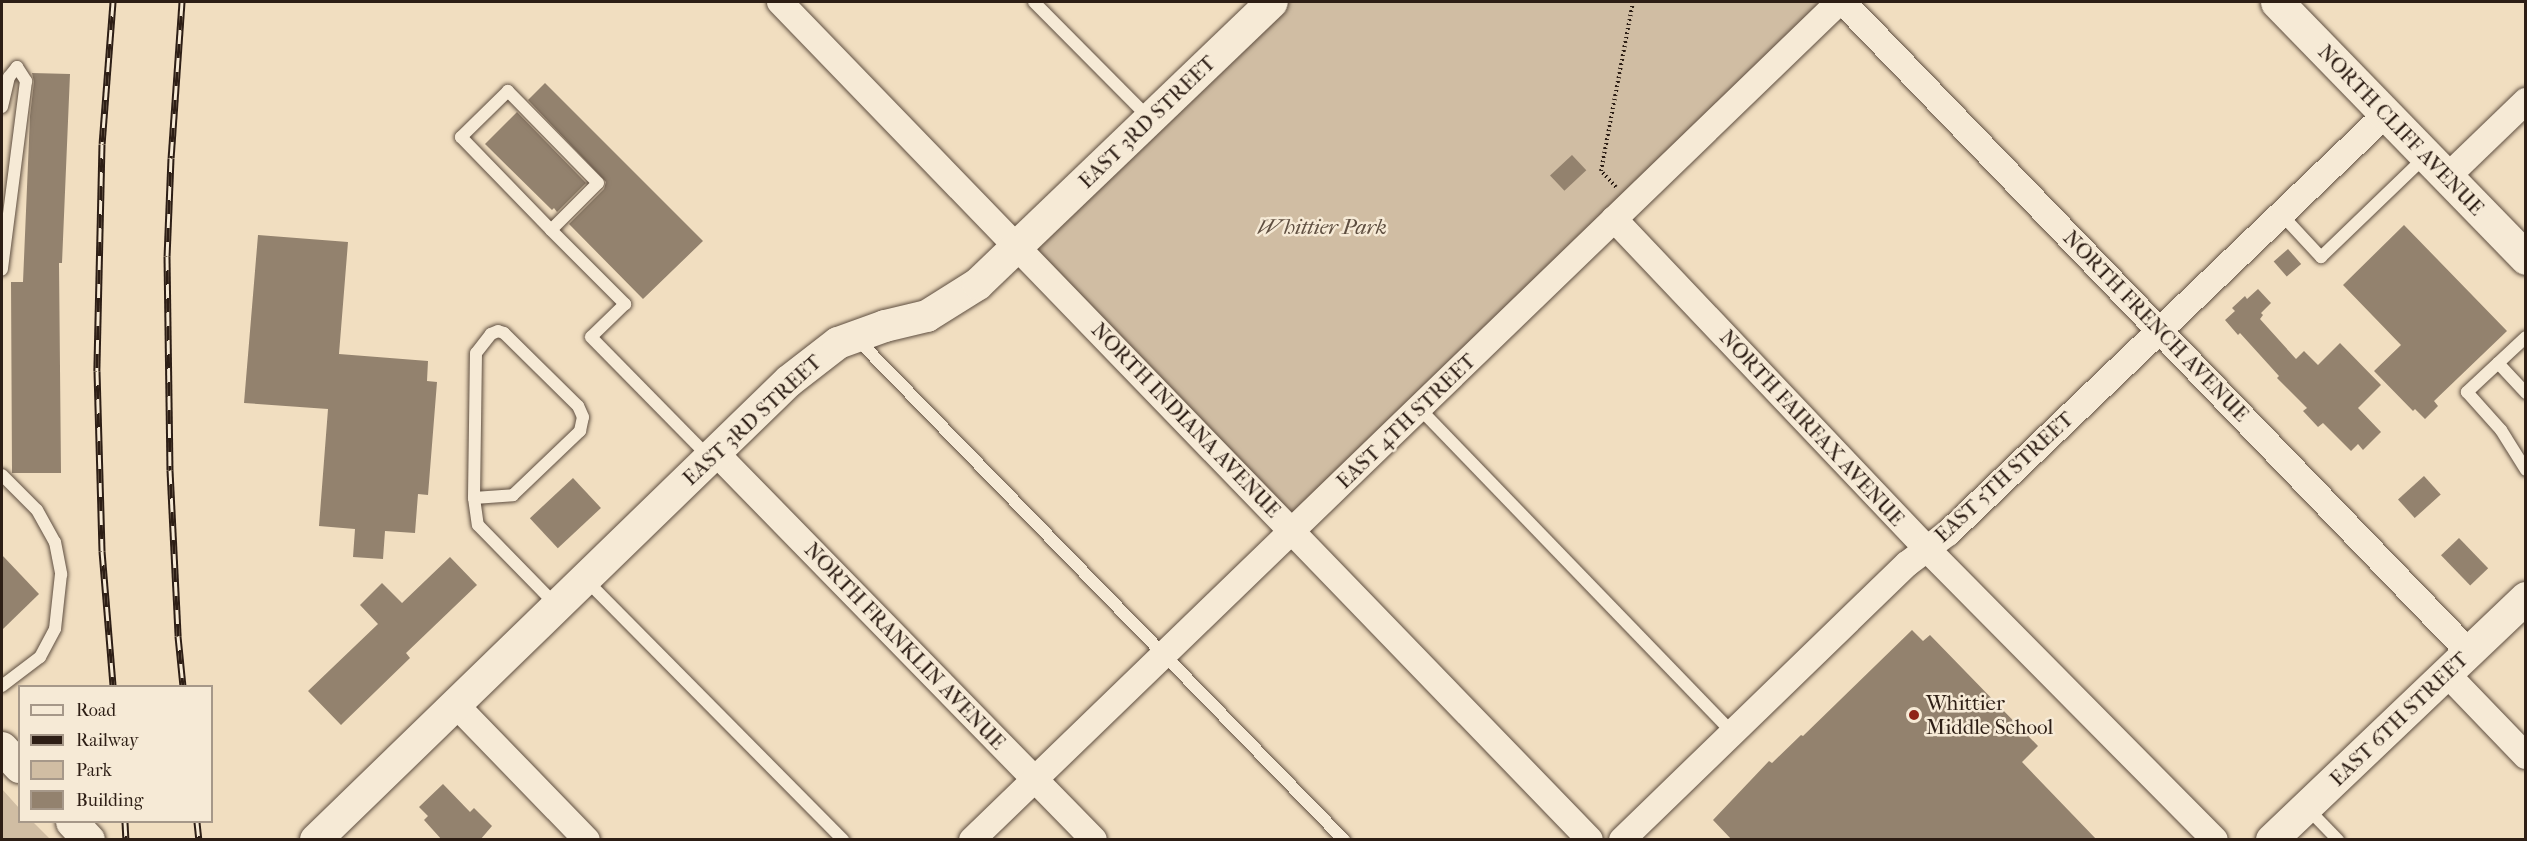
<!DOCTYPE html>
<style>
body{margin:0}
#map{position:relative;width:2527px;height:841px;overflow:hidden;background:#f1dec0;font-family:"IM FELL French Canon",serif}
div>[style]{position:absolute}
.green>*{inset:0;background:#d0bda3}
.building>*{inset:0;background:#93826e;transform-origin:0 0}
.path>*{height:4px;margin-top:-2px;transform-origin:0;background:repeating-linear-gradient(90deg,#2d1e15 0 1.5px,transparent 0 4.5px)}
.roads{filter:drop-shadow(0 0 2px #5e4e40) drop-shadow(0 0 2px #5e4e40)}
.service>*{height:12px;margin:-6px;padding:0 6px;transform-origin:6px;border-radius:6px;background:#f6ead6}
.minor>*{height:26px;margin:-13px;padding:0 13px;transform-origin:13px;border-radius:13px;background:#f6ead6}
.tertiary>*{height:32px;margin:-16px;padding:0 16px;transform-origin:16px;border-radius:16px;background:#f6ead6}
.secondary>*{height:33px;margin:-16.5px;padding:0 16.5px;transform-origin:16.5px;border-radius:16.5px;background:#f6ead6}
.rail>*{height:7px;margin-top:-3.5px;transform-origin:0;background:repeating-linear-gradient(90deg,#f6ead6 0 14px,#2d1e15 0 28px);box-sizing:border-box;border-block:2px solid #2d1e15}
.dots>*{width:16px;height:16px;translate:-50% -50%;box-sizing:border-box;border:3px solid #f6ead6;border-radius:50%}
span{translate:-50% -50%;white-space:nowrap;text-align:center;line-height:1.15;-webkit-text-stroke:5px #f6ead6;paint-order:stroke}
.street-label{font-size:21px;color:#2d1e15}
.park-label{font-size:21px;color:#5e4e40;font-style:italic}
.poi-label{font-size:21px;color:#2d1e15}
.left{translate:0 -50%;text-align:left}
.frame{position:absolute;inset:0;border:3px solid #2d1e15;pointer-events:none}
.legend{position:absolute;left:18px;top:685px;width:195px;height:138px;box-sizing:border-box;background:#f6ead6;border:2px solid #a69889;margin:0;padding:8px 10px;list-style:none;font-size:18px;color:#2d1e15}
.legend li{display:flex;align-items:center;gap:12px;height:30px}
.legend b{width:30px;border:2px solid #a69889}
</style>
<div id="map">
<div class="green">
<div style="clip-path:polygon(1271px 2px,1839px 2px,1292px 530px,1018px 246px)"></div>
<div style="clip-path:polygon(2px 789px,19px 808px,20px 822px,33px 822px,50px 839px,2px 839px)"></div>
</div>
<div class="building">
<div style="clip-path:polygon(32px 73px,70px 74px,62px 263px,59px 263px,61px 473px,12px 473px,11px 282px,23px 282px,30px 116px,34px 82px)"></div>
<div style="clip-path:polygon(545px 83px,703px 241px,643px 299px,569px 224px,604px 189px,606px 182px,528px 100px)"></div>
<div style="clip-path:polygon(517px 112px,586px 183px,557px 212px,554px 208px,552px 210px,485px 144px)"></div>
<div style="left:1572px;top:155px;width:21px;height:30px;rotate:47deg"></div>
<div style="clip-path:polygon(2404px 225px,2507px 331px,2434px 401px,2438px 406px,2425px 419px,2415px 409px,2413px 411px,2374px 371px,2401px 345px,2343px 285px)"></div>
<div style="clip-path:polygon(258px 235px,348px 242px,339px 354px,428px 361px,427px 381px,437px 382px,428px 495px,418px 494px,415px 533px,385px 531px,383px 559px,353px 557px,355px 529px,319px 526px,328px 409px,244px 403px)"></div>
<div style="left:2288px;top:249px;width:20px;height:19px;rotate:49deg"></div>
<div style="clip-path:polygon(2258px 289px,2271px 303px,2261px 313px,2263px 315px,2260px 319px,2296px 359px,2304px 351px,2318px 365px,2340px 343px,2381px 385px,2358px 408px,2381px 432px,2363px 450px,2358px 444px,2351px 451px,2323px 423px,2318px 427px,2303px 411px,2307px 408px,2277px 378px,2279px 376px,2240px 333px,2238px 335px,2225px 320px,2235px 311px,2232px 308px,2245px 296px,2247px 299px)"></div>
<div style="left:2424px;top:476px;width:25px;height:35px;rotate:48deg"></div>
<div style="left:573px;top:478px;width:41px;height:59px;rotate:47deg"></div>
<div style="left:2459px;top:538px;width:42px;height:25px;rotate:46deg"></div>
<div style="clip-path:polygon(2px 555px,39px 594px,2px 630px)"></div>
<div style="clip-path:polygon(450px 557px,477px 585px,406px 653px,410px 658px,341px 725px,308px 691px,378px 624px,360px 605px,382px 583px,402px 603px)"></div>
<div style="clip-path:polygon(1912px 630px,1923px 641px,1930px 635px,2038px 746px,2022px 762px,2097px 840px,1732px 840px,1713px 820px,1769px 761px,1772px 763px,1801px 735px,1803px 736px)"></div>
<div style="clip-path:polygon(443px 784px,470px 812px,474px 808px,492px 826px,480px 840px,442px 840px,424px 820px,428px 816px,419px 807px)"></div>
</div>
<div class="path">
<div style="left:1616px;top:187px;width:22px;rotate:-133deg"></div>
<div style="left:1601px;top:171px;width:172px;rotate:-79.3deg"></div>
</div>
<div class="roads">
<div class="service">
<div style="left:1034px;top:2px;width:163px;rotate:45.2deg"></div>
<div style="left:2px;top:107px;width:31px;rotate:-77deg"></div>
<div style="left:9px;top:77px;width:13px;rotate:-51deg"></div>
<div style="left:17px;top:67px;width:17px;rotate:57deg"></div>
<div style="left:26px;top:81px;width:190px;rotate:97.3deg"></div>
<div style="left:2281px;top:214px;width:59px;rotate:47.1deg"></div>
<div style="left:2321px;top:257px;width:144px;rotate:-43.9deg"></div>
<div style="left:551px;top:230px;width:66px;rotate:-45deg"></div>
<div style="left:598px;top:183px;width:129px;rotate:-134.4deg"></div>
<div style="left:508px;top:91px;width:66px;rotate:135.6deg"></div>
<div style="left:461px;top:137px;width:129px;rotate:45.9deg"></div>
<div style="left:551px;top:230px;width:105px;rotate:45deg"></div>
<div style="left:625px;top:304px;width:47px;rotate:135.9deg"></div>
<div style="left:591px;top:337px;width:168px;rotate:45.5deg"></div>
<div style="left:2526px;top:337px;width:81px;rotate:137deg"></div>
<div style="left:2467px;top:392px;width:51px;rotate:48.2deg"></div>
<div style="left:2501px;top:430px;width:47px;rotate:58deg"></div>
<div style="left:857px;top:339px;width:699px;rotate:45.81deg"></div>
<div style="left:2498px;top:363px;width:41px;rotate:47deg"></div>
<div style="left:1419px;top:408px;width:452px;rotate:46deg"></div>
<div style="left:2px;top:475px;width:49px;rotate:45deg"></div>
<div style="left:37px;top:510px;width:37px;rotate:61deg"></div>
<div style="left:55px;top:542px;width:33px;rotate:79deg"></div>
<div style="left:61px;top:574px;width:55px;rotate:96.2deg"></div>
<div style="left:55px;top:629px;width:32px;rotate:118deg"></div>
<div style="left:40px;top:657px;width:48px;rotate:142.7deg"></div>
<div style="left:474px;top:498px;width:39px;rotate:-4deg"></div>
<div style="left:513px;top:495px;width:93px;rotate:-43.7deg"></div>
<div style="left:580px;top:431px;width:14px;rotate:-78deg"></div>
<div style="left:583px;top:417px;width:12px;rotate:-114deg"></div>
<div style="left:578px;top:406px;width:104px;rotate:-135.4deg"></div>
<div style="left:504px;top:333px;width:6px;rotate:-162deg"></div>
<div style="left:498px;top:331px;width:8px;rotate:157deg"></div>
<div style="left:491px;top:334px;width:24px;rotate:128deg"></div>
<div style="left:476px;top:353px;width:145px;rotate:90.8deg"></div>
<div style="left:474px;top:498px;width:27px;rotate:82deg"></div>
<div style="left:478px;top:525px;width:112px;rotate:45.7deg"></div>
<div style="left:586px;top:580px;width:366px;rotate:45.3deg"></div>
<div style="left:2307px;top:808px;width:45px;rotate:45.9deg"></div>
</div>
<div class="minor">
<div style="left:780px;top:2px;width:1165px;rotate:45.97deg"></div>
<div style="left:1843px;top:2px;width:902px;rotate:46.08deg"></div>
<div style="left:2447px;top:177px;width:110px;rotate:-43.9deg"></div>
<div style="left:1614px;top:219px;width:455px;rotate:46.5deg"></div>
<div style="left:1927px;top:549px;width:409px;rotate:45.3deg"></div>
<div style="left:715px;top:452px;width:542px;rotate:45.67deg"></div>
<div style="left:2446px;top:673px;width:115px;rotate:46.1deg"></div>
<div style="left:456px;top:705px;width:188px;rotate:45.9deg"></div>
<div style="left:972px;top:840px;width:1206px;rotate:-44.03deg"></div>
<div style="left:1622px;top:840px;width:397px;rotate:-44.1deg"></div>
<div style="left:1907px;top:564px;width:51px;rotate:-37.1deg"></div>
<div style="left:1948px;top:533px;width:606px;rotate:-43.73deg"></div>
</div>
<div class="tertiary">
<div style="left:2px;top:748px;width:26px;rotate:47deg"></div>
<div style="left:72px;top:822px;width:25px;rotate:47deg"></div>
<div style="left:316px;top:840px;width:659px;rotate:-44.14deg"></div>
<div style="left:789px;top:381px;width:62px;rotate:-37.8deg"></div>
<div style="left:838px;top:343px;width:50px;rotate:-19.9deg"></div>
<div style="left:885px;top:326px;width:43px;rotate:-13.4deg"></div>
<div style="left:927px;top:316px;width:60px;rotate:-32.1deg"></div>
<div style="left:978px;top:284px;width:407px;rotate:-43.8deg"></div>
<div style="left:2272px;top:840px;width:351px;rotate:-43.6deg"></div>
</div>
<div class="secondary">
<div style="left:2277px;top:2px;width:357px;rotate:45.8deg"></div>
</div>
</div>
<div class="rail">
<div style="left:113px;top:2px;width:142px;rotate:94.4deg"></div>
<div style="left:102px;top:144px;width:227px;rotate:91.3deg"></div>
<div style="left:97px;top:371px;width:180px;rotate:88.4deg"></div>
<div style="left:102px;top:551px;width:135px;rotate:85.3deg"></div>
<div style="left:182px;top:2px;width:156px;rotate:94deg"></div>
<div style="left:171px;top:158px;width:98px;rotate:92.3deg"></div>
<div style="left:167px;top:256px;width:214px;rotate:89.2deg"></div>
<div style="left:170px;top:470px;width:166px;rotate:87.2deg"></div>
<div style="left:178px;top:636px;width:50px;rotate:84.3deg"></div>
<div style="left:125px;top:822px;width:18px;rotate:87deg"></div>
<div style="left:197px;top:822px;width:18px;rotate:84deg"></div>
</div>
<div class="dots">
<div style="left:1914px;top:715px;background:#8f2418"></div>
</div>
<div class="street-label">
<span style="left:1147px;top:122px;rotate:-44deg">EAST 3RD STREET</span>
<span style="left:2401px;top:130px;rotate:46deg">NORTH CLIFF AVENUE</span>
<span style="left:2156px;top:326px;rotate:46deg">NORTH FRENCH AVENUE</span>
<span style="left:752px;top:420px;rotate:-43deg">EAST 3RD STREET</span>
<span style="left:1186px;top:420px;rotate:46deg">NORTH INDIANA AVENUE</span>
<span style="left:1406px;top:421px;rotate:-44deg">EAST 4TH STREET</span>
<span style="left:1812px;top:428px;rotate:47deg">NORTH FAIRFAX AVENUE</span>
<span style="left:2004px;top:477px;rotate:-43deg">EAST 5TH STREET</span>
<span style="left:905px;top:646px;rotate:46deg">NORTH FRANKLIN AVENUE</span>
<span style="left:2399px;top:719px;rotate:-44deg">EAST 6TH STREET</span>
</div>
<div class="park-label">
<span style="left:1322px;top:227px">Whittier Park</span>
</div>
<div class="poi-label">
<span class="left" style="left:1926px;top:715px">Whittier<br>Middle School</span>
</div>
<div class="frame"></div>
<ul class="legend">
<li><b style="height:8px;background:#f6ead6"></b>Road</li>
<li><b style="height:8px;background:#2d1e15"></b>Railway</li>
<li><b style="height:16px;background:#d0bda3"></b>Park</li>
<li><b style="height:16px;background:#93826e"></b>Building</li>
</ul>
</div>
